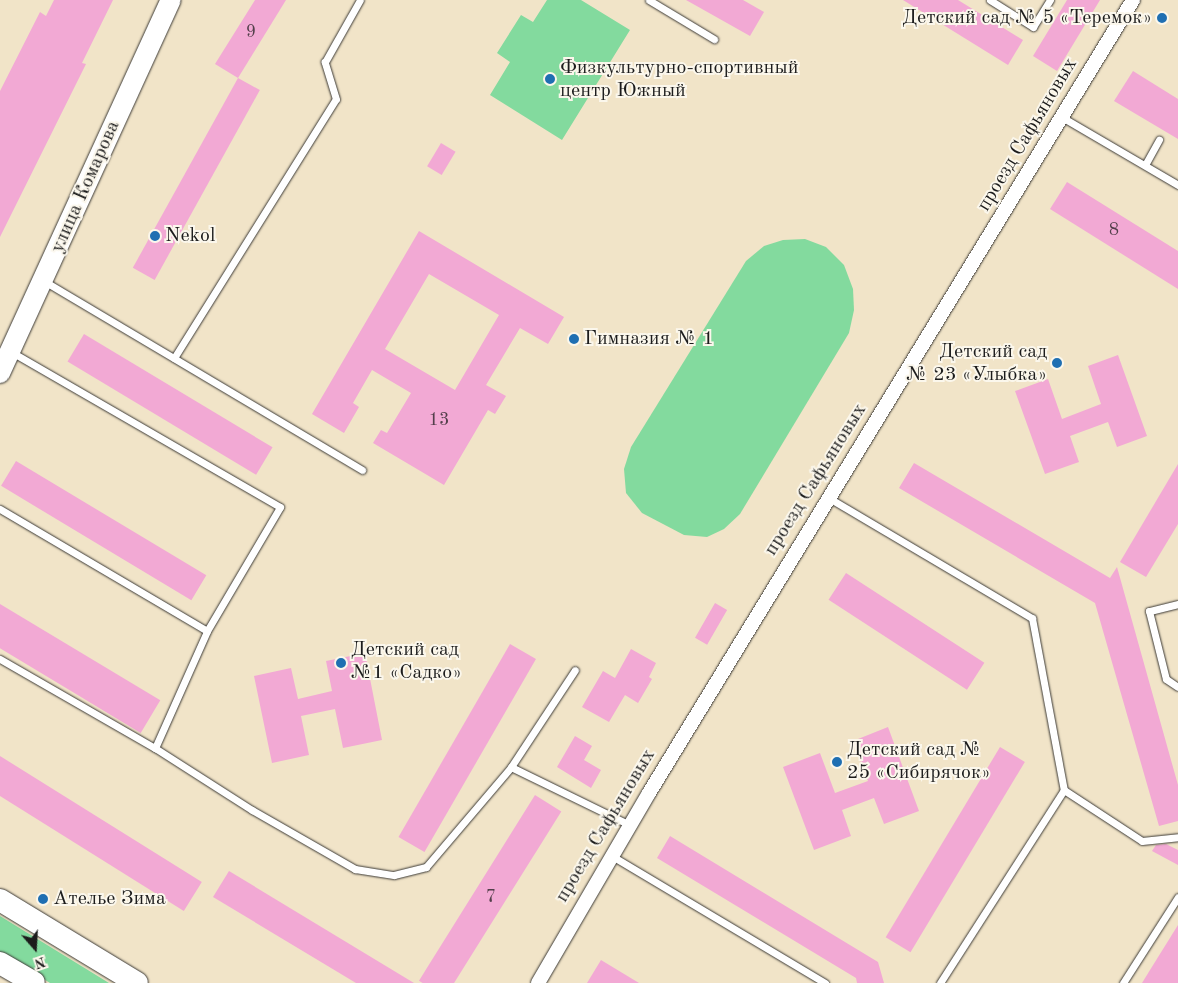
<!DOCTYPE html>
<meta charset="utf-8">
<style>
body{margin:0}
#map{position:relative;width:1178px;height:983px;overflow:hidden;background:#f1e4c8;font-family:"Old Standard TT",serif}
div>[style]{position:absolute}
.green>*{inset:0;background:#83da9e}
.building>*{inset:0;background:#f2a9d4;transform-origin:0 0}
.roads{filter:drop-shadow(0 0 1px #3c3a36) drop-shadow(0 0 1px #3c3a36)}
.lane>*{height:7px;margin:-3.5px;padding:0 3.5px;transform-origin:3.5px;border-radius:3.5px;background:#fff}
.street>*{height:14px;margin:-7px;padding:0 7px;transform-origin:7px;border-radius:7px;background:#fff}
.secondary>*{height:20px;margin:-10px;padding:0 10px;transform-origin:10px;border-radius:10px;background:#fff}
.primary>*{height:22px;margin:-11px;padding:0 11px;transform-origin:11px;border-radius:11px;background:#fff}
.dots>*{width:14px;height:14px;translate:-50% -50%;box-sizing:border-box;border:2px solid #fbf7ec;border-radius:50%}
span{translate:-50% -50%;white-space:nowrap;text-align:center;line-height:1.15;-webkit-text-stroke:4px #fbf7ec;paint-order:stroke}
.number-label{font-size:18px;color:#523f4a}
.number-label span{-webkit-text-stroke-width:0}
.poi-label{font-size:20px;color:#1c1c1c}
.right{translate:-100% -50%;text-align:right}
.left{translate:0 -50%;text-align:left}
.street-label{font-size:20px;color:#1c1c1c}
.north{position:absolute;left:10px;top:923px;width:50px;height:50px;-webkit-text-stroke:4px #fbf7ec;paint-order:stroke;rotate:161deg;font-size:14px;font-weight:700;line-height:20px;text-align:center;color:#1c1c1c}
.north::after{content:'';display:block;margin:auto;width:18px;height:22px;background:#1c1c1c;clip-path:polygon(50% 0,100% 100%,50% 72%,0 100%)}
</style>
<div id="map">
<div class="green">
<div style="clip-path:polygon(547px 0,581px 0,630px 30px,562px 140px,490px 95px,510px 62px,497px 53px,521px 15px,533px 22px)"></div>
<div style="clip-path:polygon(805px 239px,826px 247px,844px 265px,853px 289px,854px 310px,849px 333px,740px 514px,724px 529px,707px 537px,684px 535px,642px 513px,626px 493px,624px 469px,631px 447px,746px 261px,764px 246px,783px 240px)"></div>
<div style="clip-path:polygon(0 916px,109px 983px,50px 983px,0 952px)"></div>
</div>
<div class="building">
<div style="clip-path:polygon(54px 0,113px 0,82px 63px,86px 64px,0 237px,0 91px,40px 12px,46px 16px)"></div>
<div style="clip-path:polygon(255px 0,286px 0,238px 78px,215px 64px)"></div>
<div style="clip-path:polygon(686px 0,743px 0,764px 12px,750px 36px)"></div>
<div style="clip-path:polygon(903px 0,958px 0,1023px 40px,1008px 65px)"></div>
<div style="clip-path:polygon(1067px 0,1100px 0,1057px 71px,1033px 56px)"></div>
<div style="clip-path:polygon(1133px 71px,1178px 99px,1178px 139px,1114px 101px)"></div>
<div style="left:238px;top:78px;width:25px;height:217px;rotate:29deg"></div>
<div style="left:441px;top:143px;width:17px;height:27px;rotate:31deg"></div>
<div style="clip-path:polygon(1067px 182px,1178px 251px,1178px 289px,1050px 209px)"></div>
<div style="clip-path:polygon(evenodd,419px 231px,564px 317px,548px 344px,520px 328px,486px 385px,506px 396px,495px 414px,488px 410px,444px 485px,373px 443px,381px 430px,387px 433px,411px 393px,372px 370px,353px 403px,359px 407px,344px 433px,312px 414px,419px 231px,429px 274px,499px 315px,455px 390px,385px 349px,429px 274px)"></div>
<div style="left:84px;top:334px;width:220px;height:32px;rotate:31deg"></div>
<div style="clip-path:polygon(1118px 355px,1147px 436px,1117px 447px,1108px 422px,1070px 436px,1079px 462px,1045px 474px,1015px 391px,1048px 379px,1062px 419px,1101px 404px,1088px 366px)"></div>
<div style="left:16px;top:461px;width:222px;height:29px;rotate:31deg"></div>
<div style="clip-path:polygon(914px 463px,1110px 578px,1117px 567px,1178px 785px,1178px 821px,1159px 826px,1095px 603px,899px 488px)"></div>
<div style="clip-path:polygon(1178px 464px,1178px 524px,1146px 577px,1120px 562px)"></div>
<div style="left:846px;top:573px;width:165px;height:32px;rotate:33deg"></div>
<div style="left:715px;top:603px;width:14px;height:40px;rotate:30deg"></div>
<div style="left:0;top:604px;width:187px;height:38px;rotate:31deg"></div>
<div style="left:510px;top:644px;width:30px;height:223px;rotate:30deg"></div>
<div style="clip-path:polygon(631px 649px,656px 663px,649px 677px,652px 679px,638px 703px,625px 695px,609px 722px,582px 707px,603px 671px,615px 678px)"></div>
<div style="clip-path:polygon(365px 653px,382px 740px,343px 748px,335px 709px,301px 716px,309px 755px,272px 763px,254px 676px,291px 668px,298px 699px,332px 691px,326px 661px)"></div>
<div style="clip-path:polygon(888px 727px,919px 811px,884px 824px,874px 798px,842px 810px,851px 836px,814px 850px,783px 767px,820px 753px,835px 793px,868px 781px,853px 741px)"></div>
<div style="clip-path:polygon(575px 736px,592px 746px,584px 760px,601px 770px,591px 788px,557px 767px)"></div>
<div style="left:1000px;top:747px;width:29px;height:222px;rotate:31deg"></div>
<div style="left:0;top:756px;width:238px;height:34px;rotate:32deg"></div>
<div style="left:535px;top:795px;width:31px;height:219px;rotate:32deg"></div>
<div style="clip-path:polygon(670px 836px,878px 962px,884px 983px,857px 983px,856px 978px,657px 858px)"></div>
<div style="clip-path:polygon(1166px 844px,1178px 850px,1178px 865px,1152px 851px,1156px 845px)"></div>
<div style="clip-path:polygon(229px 871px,414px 983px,356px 983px,213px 897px)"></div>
<div style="clip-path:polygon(1178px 925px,1178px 983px,1142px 983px,1150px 970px)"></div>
<div style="clip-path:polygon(601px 960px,639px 983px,587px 983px)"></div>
</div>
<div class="roads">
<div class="lane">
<div style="left:649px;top:0;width:76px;rotate:31deg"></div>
<div style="left:990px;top:0;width:51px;rotate:32.1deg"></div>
<div style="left:1033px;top:27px;width:32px;rotate:-58deg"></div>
<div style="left:1060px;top:116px;width:137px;rotate:30.3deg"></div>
<div style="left:1145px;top:165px;width:29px;rotate:-61deg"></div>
<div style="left:44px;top:281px;width:370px;rotate:30.7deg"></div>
<div style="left:174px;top:358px;width:305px;rotate:-58deg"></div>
<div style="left:336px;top:99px;width:39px;rotate:-107deg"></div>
<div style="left:325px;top:62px;width:71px;rotate:-60.6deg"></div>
<div style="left:829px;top:498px;width:236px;rotate:30.6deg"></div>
<div style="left:1032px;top:618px;width:175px;rotate:79.5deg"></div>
<div style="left:0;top:509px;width:240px;rotate:30.5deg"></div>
<div style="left:1178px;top:604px;width:30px;rotate:166deg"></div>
<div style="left:1149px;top:611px;width:70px;rotate:76deg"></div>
<div style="left:1166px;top:679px;width:14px;rotate:34deg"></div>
<div style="left:0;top:659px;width:179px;rotate:29.9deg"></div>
<div style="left:155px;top:748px;width:128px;rotate:-66deg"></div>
<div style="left:207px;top:631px;width:144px;rotate:-59.5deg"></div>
<div style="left:280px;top:507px;width:310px;rotate:-150deg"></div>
<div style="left:155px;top:748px;width:115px;rotate:32.6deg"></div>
<div style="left:252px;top:810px;width:119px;rotate:29.8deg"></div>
<div style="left:355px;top:869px;width:39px;rotate:9deg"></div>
<div style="left:394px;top:875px;width:33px;rotate:-14deg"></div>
<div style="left:426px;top:867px;width:131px;rotate:-49.6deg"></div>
<div style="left:511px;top:767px;width:132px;rotate:26deg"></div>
<div style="left:511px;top:767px;width:116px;rotate:-56.6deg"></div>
<div style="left:612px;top:856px;width:248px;rotate:30.8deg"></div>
<div style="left:940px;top:983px;width:229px;rotate:-57.3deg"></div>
<div style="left:1064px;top:790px;width:93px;rotate:33.2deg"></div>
<div style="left:1142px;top:841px;width:36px;rotate:-6deg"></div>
<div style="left:1123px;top:983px;width:102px;rotate:-57.4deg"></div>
</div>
<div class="street">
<div style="left:538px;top:983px;width:220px;rotate:-59.7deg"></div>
<div style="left:649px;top:793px;width:929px;rotate:-58.6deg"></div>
</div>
<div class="secondary">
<div style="left:0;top:373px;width:410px;rotate:-65.4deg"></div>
</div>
<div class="primary">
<div style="left:0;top:900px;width:160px;rotate:31.2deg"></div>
<div style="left:0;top:963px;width:39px;rotate:30deg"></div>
</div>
</div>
<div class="dots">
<div style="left:1162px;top:18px;background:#1f6fb2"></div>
<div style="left:550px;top:79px;background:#1f6fb2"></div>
<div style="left:155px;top:236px;background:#1f6fb2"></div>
<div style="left:574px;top:339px;background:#1f6fb2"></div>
<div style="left:1057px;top:363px;background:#1f6fb2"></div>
<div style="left:341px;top:663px;background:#1f6fb2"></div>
<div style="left:837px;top:762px;background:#1f6fb2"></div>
<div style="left:43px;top:899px;background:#1f6fb2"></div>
</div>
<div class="number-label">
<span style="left:251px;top:32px">9</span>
<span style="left:1114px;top:230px">8</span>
<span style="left:439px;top:420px">13</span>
<span style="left:491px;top:897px">7</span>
</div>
<div class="poi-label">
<span class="right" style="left:1152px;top:18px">Детский сад № 5 «Теремок»</span>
<span class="left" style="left:560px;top:80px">Физкультурно-спортивный<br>центр Южный</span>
<span class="left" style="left:165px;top:236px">Nekol</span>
<span class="left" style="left:584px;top:339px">Гимназия № 1</span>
<span class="right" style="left:1047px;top:364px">Детский сад<br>№ 23 «Улыбка»</span>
<span class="left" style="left:351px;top:662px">Детский сад<br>№1 «Cадко»</span>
<span class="left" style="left:847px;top:762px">Детский сад №<br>25 «Сибирячок»</span>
<span class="left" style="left:53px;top:899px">Ателье Зима</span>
</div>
<div class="street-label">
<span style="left:1028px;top:135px;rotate:-59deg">проезд Сафьяновых</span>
<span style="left:86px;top:187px;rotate:-66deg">улица Комарова</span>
<span style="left:816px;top:480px;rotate:-58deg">проезд Сафьяновых</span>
<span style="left:606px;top:826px;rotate:-59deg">проезд Сафьяновых</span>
</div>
<div class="north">N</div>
</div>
